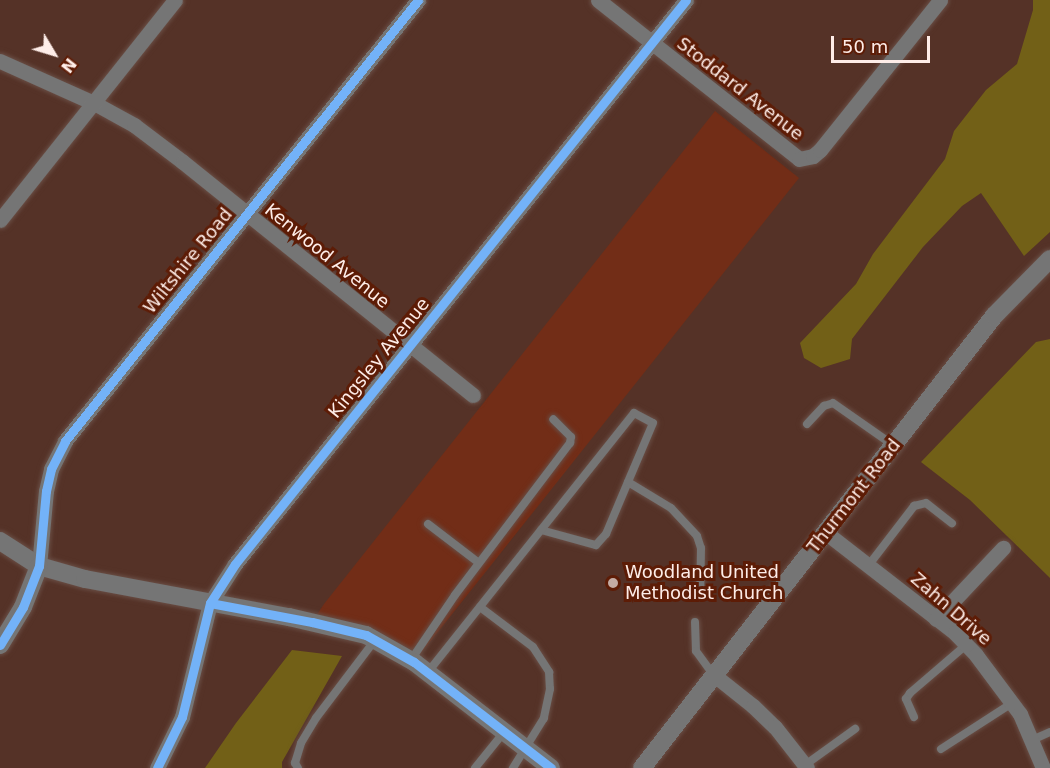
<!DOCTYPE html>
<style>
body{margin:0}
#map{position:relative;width:1050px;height:768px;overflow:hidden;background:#553227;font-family:"DejaVu Sans",sans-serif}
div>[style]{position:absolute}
.built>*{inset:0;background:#722d17}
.forest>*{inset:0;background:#726017}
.roads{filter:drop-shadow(0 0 2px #694e45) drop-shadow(0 0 2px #694e45)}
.service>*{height:8px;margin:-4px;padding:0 4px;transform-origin:4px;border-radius:4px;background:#757575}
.minor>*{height:15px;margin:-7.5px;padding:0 7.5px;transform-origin:7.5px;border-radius:7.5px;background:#757575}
.tertiary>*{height:18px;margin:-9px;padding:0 9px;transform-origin:9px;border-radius:9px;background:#757575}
.cycleway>*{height:9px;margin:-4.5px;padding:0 4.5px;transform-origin:4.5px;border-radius:4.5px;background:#73b2f8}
.dots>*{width:16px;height:16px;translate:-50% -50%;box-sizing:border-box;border:3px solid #5d1c06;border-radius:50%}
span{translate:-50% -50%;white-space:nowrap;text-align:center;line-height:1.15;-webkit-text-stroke:6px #5d1c06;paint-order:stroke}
.street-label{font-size:18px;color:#feede8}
.poi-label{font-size:18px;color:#feede8}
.left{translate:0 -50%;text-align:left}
.north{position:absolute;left:24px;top:24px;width:60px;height:60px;-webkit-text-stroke:4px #5d1c06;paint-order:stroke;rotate:128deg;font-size:16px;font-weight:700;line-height:24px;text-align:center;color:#feede8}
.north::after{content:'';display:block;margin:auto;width:21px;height:27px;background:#feede8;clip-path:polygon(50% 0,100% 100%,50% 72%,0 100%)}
.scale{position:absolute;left:831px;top:36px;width:99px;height:27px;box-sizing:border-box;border:3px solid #feede8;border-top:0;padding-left:8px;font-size:18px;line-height:21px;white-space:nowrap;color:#feede8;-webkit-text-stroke:4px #5d1c06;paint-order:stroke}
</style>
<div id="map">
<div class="built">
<div style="clip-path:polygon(715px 111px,799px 178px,414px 662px,312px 622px,324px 604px)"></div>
</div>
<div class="forest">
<div style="clip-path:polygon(1033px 0,1050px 0,1050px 232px,1024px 256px,981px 193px,962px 206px,923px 247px,852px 339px,850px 359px,821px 368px,804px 358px,800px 343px,856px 284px,873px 254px,945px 159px,954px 131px,986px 90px,1017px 64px,1033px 10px)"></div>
<div style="clip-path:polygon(1050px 339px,1050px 578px,970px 500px,921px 462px,1036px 342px)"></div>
<div style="clip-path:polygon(292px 650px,342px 656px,282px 762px,282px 768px,205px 768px,236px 723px)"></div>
</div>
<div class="roads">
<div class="service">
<div style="left:807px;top:424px;width:25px;rotate:-47deg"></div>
<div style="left:824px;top:406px;width:9px;rotate:-18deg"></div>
<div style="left:833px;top:403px;width:73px;rotate:35deg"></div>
<div style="left:428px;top:524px;width:64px;rotate:37.4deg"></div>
<div style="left:541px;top:530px;width:57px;rotate:15.3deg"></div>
<div style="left:596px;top:545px;width:15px;rotate:-48deg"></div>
<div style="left:606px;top:534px;width:56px;rotate:-67.1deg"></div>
<div style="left:868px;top:566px;width:76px;rotate:-52.5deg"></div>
<div style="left:914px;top:506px;width:12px;rotate:-14deg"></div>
<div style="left:926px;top:503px;width:33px;rotate:38deg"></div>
<div style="left:480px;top:607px;width:66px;rotate:37deg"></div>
<div style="left:533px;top:647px;width:30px;rotate:57deg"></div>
<div style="left:549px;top:672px;width:17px;rotate:87deg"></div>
<div style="left:550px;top:689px;width:30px;rotate:102deg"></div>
<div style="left:544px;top:718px;width:59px;rotate:121.8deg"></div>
<div style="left:695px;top:622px;width:29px;rotate:88deg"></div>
<div style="left:696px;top:651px;width:29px;rotate:54deg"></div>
<div style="left:411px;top:660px;width:78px;rotate:-55.9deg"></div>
<div style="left:455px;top:595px;width:191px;rotate:-52.9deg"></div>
<div style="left:570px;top:443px;width:6px;rotate:-81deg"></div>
<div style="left:571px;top:437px;width:25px;rotate:-135deg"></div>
<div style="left:428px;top:672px;width:331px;rotate:-51.5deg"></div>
<div style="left:634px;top:413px;width:21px;rotate:28deg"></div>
<div style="left:653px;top:423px;width:64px;rotate:113deg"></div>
<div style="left:628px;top:482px;width:50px;rotate:31.2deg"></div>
<div style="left:671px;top:508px;width:38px;rotate:47deg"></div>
<div style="left:697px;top:536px;width:13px;rotate:72deg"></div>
<div style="left:701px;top:548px;width:39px;rotate:91deg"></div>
<div style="left:914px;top:717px;width:20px;rotate:-114deg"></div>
<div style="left:906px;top:699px;width:7px;rotate:-56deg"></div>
<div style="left:910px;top:693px;width:74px;rotate:-40.6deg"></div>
<div style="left:1032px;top:740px;width:20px;rotate:-24deg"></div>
<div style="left:941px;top:749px;width:85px;rotate:-32.9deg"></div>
<div style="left:805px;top:765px;width:62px;rotate:-35.8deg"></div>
<div style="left:298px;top:768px;width:6px;rotate:-121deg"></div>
<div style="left:295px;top:763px;width:21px;rotate:-73deg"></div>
<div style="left:301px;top:743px;width:29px;rotate:-59deg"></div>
<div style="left:316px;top:718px;width:98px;rotate:-52.9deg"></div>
<div style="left:475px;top:768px;width:46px;rotate:-51.1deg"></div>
</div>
<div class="minor">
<div style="left:598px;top:0;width:256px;rotate:38.3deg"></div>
<div style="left:799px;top:159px;width:14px;rotate:-12deg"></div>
<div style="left:813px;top:156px;width:9px;rotate:-41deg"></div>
<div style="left:820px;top:150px;width:192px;rotate:-51.3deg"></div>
<div style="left:0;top:61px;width:103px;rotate:24.1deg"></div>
<div style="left:94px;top:103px;width:46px;rotate:28.8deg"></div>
<div style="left:134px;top:125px;width:61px;rotate:37.1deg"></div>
<div style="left:183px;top:162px;width:372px;rotate:38.8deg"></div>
<div style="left:0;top:220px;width:281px;rotate:-51.5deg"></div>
<div style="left:825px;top:532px;width:165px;rotate:37.8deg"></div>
<div style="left:955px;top:633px;width:30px;rotate:46deg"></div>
<div style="left:976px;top:655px;width:74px;rotate:53.3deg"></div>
<div style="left:1020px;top:714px;width:59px;rotate:66.9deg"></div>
<div style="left:39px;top:566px;width:75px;rotate:-84.7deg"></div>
<div style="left:46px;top:491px;width:23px;rotate:-77deg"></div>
<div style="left:51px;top:469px;width:31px;rotate:-63deg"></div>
<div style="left:65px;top:441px;width:565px;rotate:-51.32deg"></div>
<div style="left:936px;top:619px;width:98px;rotate:-46.7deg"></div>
<div style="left:714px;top:675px;width:50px;rotate:38.5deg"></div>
<div style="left:753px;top:706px;width:30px;rotate:44deg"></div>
<div style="left:775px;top:727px;width:52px;rotate:52deg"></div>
<div style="left:157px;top:768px;width:57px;rotate:-63.9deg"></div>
<div style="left:182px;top:717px;width:117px;rotate:-76.2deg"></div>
<div style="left:210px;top:603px;width:46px;rotate:-57.3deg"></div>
<div style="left:235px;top:564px;width:722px;rotate:-51.35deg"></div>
</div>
<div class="tertiary">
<div style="left:0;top:541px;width:46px;rotate:32.7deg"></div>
<div style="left:39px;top:566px;width:48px;rotate:15.8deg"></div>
<div style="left:85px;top:579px;width:208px;rotate:10.6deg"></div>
<div style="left:289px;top:617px;width:79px;rotate:13.2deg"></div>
<div style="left:366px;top:635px;width:55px;rotate:29.4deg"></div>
<div style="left:414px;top:662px;width:173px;rotate:37.7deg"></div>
<div style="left:0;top:645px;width:44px;rotate:-58.8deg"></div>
<div style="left:23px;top:607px;width:44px;rotate:-68.7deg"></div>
<div style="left:642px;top:768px;width:573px;rotate:-52.09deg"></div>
<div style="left:994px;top:316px;width:80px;rotate:-45.5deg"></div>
</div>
</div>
<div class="cycleway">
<div style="left:210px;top:603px;width:104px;rotate:10.6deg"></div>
<div style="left:312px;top:622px;width:56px;rotate:13.5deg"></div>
<div style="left:366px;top:635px;width:55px;rotate:29.4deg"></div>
<div style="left:414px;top:662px;width:173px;rotate:37.7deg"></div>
<div style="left:0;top:645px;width:44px;rotate:-58.8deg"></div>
<div style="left:23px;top:607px;width:44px;rotate:-68.7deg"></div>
<div style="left:39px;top:566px;width:75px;rotate:-84.7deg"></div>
<div style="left:46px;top:491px;width:23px;rotate:-77deg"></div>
<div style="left:51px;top:469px;width:31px;rotate:-63deg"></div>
<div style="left:65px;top:441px;width:565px;rotate:-51.32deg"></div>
<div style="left:157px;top:768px;width:57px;rotate:-63.9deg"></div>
<div style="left:182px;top:717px;width:117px;rotate:-76.2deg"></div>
<div style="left:210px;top:603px;width:46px;rotate:-57.3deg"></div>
<div style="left:235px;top:564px;width:722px;rotate:-51.35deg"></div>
</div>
<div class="dots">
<div style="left:613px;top:583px;background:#c3aca4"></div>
</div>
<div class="street-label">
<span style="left:740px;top:89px;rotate:38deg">Stoddard Avenue</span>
<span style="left:327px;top:256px;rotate:39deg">Kenwood Avenue</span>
<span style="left:188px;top:261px;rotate:-51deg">Wiltshire Road</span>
<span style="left:379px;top:358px;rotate:-51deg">Kingsley Avenue</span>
<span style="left:854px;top:496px;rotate:-52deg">Thurmont Road</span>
<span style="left:951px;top:609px;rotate:41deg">Zahn Drive</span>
</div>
<div class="poi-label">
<span class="left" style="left:625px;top:583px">Woodland United<br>Methodist Church</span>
</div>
<div class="north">N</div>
<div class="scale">50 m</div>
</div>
